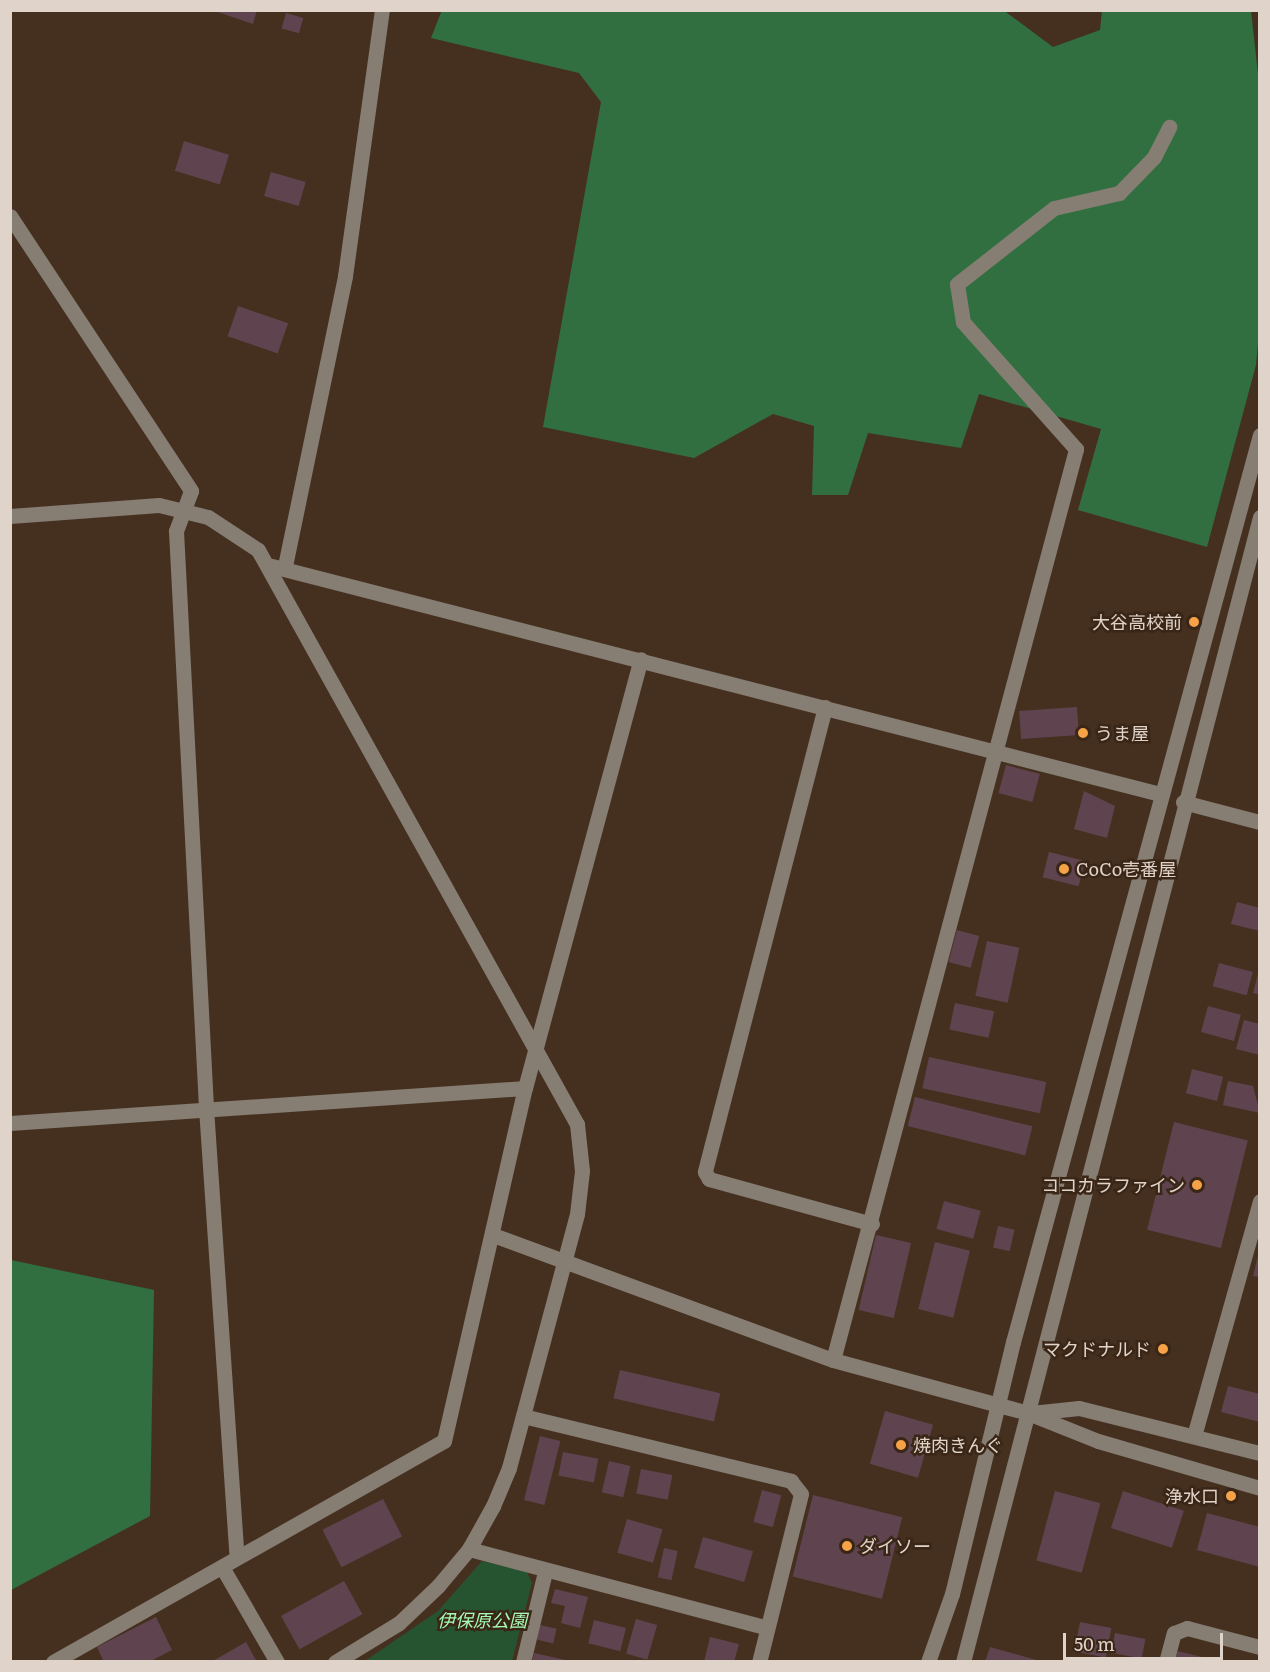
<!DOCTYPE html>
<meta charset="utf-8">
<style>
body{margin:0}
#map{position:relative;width:1270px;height:1672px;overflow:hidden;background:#453020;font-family:Literata,"Noto Sans JP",serif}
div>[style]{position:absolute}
.green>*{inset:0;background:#265431}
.forest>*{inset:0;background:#316f40}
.building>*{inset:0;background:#5f444f;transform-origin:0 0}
.minor>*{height:15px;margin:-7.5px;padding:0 7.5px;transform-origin:7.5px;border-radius:7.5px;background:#867d73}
.dots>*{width:16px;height:16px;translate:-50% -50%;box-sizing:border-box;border:3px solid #3a2616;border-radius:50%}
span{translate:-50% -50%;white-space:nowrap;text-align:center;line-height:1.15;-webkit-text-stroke:5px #3a2616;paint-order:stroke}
.poi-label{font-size:18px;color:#e0d3c9}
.right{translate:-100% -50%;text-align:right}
.left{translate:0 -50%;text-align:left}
.park-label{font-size:18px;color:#a3fbb4;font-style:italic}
.frame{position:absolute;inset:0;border:12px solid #e0d3c9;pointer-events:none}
.scale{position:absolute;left:1063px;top:1633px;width:160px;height:27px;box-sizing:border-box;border:3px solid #e0d3c9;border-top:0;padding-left:8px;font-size:18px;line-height:21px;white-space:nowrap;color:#e0d3c9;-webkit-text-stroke:4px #3a2616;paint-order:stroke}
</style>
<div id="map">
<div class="green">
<div style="clip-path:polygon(482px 1561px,527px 1572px,532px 1583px,512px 1661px,365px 1661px,438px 1611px)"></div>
</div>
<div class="forest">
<div style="clip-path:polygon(442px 10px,1003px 10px,1053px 47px,1100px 30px,1102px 11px,1251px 11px,1260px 92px,1259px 332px,1256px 365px,1207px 547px,1078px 510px,1101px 429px,979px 394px,961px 448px,868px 433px,848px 495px,812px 495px,814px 426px,773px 414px,694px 458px,543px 427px,601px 102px,579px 73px,431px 38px)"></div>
<div style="clip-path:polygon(11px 1260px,154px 1290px,150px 1516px,11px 1590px)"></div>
</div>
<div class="building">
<div style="clip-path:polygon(212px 10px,257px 10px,253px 24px)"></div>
<div style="left:286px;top:13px;width:18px;height:16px;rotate:16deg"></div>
<div style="left:184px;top:141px;width:47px;height:31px;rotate:17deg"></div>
<div style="left:271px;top:172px;width:36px;height:25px;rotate:16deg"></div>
<div style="left:238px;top:306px;width:53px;height:32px;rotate:19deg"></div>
<div style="left:1077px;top:707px;width:28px;height:58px;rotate:86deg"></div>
<div style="left:1006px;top:765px;width:35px;height:29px;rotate:15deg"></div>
<div style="clip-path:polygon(1084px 791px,1115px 806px,1107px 838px,1074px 829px)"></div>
<div style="left:1049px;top:852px;width:37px;height:26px;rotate:14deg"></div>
<div style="clip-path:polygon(1237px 902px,1260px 908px,1260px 931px,1231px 924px)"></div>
<div style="left:957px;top:930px;width:23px;height:33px;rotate:15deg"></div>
<div style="left:987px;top:941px;width:33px;height:56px;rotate:12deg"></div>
<div style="left:1219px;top:963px;width:35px;height:24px;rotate:15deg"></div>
<div style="clip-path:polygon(1259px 970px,1260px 970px,1260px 995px,1253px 993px)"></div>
<div style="left:955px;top:1003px;width:40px;height:27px;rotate:12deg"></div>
<div style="left:1208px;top:1006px;width:34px;height:27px;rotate:15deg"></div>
<div style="clip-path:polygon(1244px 1020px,1260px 1024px,1260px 1055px,1236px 1049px)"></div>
<div style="left:929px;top:1057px;width:120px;height:32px;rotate:12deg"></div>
<div style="left:1192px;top:1069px;width:32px;height:25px;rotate:14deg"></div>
<div style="clip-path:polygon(1228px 1081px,1253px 1086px,1260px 1113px,1223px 1105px)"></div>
<div style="left:915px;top:1097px;width:121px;height:30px;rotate:14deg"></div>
<div style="left:1174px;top:1122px;width:76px;height:111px;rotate:14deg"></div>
<div style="left:944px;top:1201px;width:38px;height:29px;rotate:15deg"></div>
<div style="left:998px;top:1226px;width:17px;height:22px;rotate:13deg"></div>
<div style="left:876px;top:1235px;width:36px;height:77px;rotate:13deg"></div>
<div style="left:935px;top:1242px;width:36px;height:69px;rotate:14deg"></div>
<div style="clip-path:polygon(1258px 1256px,1260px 1256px,1260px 1277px,1253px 1276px)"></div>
<div style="left:620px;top:1370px;width:103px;height:29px;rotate:13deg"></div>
<div style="clip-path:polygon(1228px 1386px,1260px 1394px,1260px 1422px,1221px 1412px)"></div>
<div style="left:885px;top:1411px;width:50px;height:55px;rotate:16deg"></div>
<div style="left:540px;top:1436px;width:21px;height:66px;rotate:14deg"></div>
<div style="left:563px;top:1452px;width:36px;height:24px;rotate:11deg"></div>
<div style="left:609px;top:1461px;width:22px;height:32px;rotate:13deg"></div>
<div style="left:641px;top:1469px;width:32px;height:25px;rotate:11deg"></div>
<div style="left:762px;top:1490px;width:20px;height:33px;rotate:15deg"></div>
<div style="left:1055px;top:1491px;width:47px;height:72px;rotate:15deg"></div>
<div style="left:1123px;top:1491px;width:64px;height:39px;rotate:18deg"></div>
<div style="left:813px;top:1495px;width:92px;height:84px;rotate:14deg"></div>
<div style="left:383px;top:1499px;width:42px;height:68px;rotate:63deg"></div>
<div style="clip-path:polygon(1207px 1513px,1260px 1527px,1260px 1567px,1197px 1550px)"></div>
<div style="left:627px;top:1519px;width:37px;height:35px;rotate:16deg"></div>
<div style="left:703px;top:1537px;width:52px;height:32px;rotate:16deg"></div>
<div style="left:664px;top:1548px;width:14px;height:30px;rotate:12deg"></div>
<div style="left:344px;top:1581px;width:38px;height:72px;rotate:61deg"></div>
<div style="clip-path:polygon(555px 1589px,588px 1597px,580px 1628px,561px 1623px,565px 1606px,551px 1603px)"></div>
<div style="clip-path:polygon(156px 1617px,172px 1650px,149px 1662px,104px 1662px,97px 1647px)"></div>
<div style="left:636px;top:1619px;width:22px;height:36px;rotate:16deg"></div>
<div style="left:594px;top:1620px;width:33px;height:24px;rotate:14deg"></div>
<div style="left:1080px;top:1622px;width:32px;height:30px;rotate:11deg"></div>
<div style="left:540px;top:1625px;width:17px;height:15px;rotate:13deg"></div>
<div style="left:1115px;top:1633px;width:31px;height:20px;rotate:11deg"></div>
<div style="clip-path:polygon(710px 1637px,739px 1644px,734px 1662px,704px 1662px)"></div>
<div style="clip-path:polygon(246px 1642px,257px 1662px,211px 1662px)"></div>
<div style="clip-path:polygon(990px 1647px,1040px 1661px,1040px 1662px,985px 1662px)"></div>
<div style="clip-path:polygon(1177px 1651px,1202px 1657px,1201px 1662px,1175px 1662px)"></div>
<div style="clip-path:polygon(534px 1653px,570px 1661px,570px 1662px,532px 1662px)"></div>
</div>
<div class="minor">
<div style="left:10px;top:216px;width:329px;rotate:56.6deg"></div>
<div style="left:191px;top:491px;width:43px;rotate:110.6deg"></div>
<div style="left:176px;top:531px;width:578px;rotate:87.02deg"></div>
<div style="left:206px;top:1108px;width:450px;rotate:86.1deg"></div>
<div style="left:10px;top:516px;width:149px;rotate:-4.2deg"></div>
<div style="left:159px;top:505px;width:50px;rotate:13.8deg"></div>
<div style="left:208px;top:517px;width:60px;rotate:33.4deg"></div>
<div style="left:258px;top:550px;width:657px;rotate:60.94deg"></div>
<div style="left:577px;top:1124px;width:47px;rotate:83.9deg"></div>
<div style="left:582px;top:1171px;width:43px;rotate:96.6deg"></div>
<div style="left:577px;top:1214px;width:263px;rotate:105deg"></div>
<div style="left:509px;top:1468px;width:41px;rotate:112.8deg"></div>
<div style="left:493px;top:1506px;width:49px;rotate:119.2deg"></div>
<div style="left:469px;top:1549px;width:48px;rotate:130deg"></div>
<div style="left:438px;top:1586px;width:54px;rotate:136.5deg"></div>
<div style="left:399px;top:1623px;width:75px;rotate:148.6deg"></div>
<div style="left:272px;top:566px;width:917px;rotate:14.4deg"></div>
<div style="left:285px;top:566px;width:296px;rotate:-78.3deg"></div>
<div style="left:345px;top:276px;width:269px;rotate:-82.1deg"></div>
<div style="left:825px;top:707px;width:480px;rotate:104.5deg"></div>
<div style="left:705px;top:1172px;width:8px;rotate:60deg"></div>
<div style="left:709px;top:1179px;width:169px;rotate:15.4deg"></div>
<div style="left:1183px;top:802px;width:80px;rotate:14.6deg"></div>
<div style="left:10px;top:1123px;width:516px;rotate:-3.89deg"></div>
<div style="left:493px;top:1235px;width:362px;rotate:20.2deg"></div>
<div style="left:833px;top:1360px;width:202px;rotate:15.2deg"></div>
<div style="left:1028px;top:1413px;width:75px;rotate:21.8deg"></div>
<div style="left:1098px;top:1441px;width:169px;rotate:16.2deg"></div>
<div style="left:833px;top:1360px;width:943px;rotate:-75.06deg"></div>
<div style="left:1076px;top:449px;width:170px;rotate:-131.7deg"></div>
<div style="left:963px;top:322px;width:38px;rotate:-99deg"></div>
<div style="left:957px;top:284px;width:123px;rotate:-38.1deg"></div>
<div style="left:1054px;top:208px;width:67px;rotate:-13deg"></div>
<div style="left:1119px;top:193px;width:50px;rotate:-45.8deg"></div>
<div style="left:1154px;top:157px;width:34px;rotate:-63deg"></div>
<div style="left:1031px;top:1413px;width:48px;rotate:-5.9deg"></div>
<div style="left:1079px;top:1408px;width:187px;rotate:14deg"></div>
<div style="left:523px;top:1416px;width:276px;rotate:13.6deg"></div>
<div style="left:791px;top:1481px;width:16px;rotate:52deg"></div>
<div style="left:801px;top:1494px;width:173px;rotate:104deg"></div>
<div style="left:1194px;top:1436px;width:244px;rotate:-74.3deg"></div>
<div style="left:469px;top:1549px;width:308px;rotate:14.8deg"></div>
<div style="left:222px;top:1567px;width:110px;rotate:59.9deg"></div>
<div style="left:53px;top:1662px;width:449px;rotate:-29.5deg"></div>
<div style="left:444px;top:1441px;width:362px;rotate:-77.1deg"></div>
<div style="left:525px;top:1088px;width:444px;rotate:-74.9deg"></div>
<div style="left:523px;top:1662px;width:93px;rotate:-76.3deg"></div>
<div style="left:928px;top:1662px;width:72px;rotate:-70.6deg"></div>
<div style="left:952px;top:1594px;width:259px;rotate:-76.4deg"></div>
<div style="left:1013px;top:1342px;width:940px;rotate:-74.77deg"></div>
<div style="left:963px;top:1662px;width:1183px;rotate:-75.46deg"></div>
<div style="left:1166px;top:1662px;width:30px;rotate:-75deg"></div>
<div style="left:1174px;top:1633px;width:14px;rotate:-21deg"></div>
<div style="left:1187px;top:1628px;width:75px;rotate:14.6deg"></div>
</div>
<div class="dots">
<div style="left:1194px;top:622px;background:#f6a247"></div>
<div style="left:1083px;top:733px;background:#f6a247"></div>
<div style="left:1064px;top:869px;background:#f6a247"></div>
<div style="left:1197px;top:1185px;background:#f6a247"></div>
<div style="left:1163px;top:1349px;background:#f6a247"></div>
<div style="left:901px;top:1445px;background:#f6a247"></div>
<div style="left:1231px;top:1496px;background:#f6a247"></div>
<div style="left:847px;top:1546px;background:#f6a247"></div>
</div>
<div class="poi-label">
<span class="right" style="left:1182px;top:622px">大谷高校前</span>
<span class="left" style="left:1095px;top:733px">うま屋</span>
<span class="left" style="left:1076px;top:869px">CoCo壱番屋</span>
<span class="right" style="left:1185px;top:1185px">ココカラファイン</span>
<span class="right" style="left:1151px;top:1349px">マクドナルド</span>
<span class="left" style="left:913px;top:1445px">焼肉きんぐ</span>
<span class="right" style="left:1219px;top:1496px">浄水口</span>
<span class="left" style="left:859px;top:1546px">ダイソー</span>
</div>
<div class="park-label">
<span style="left:482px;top:1620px">伊保原公園</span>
</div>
<div class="frame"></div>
<div class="scale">50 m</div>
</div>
